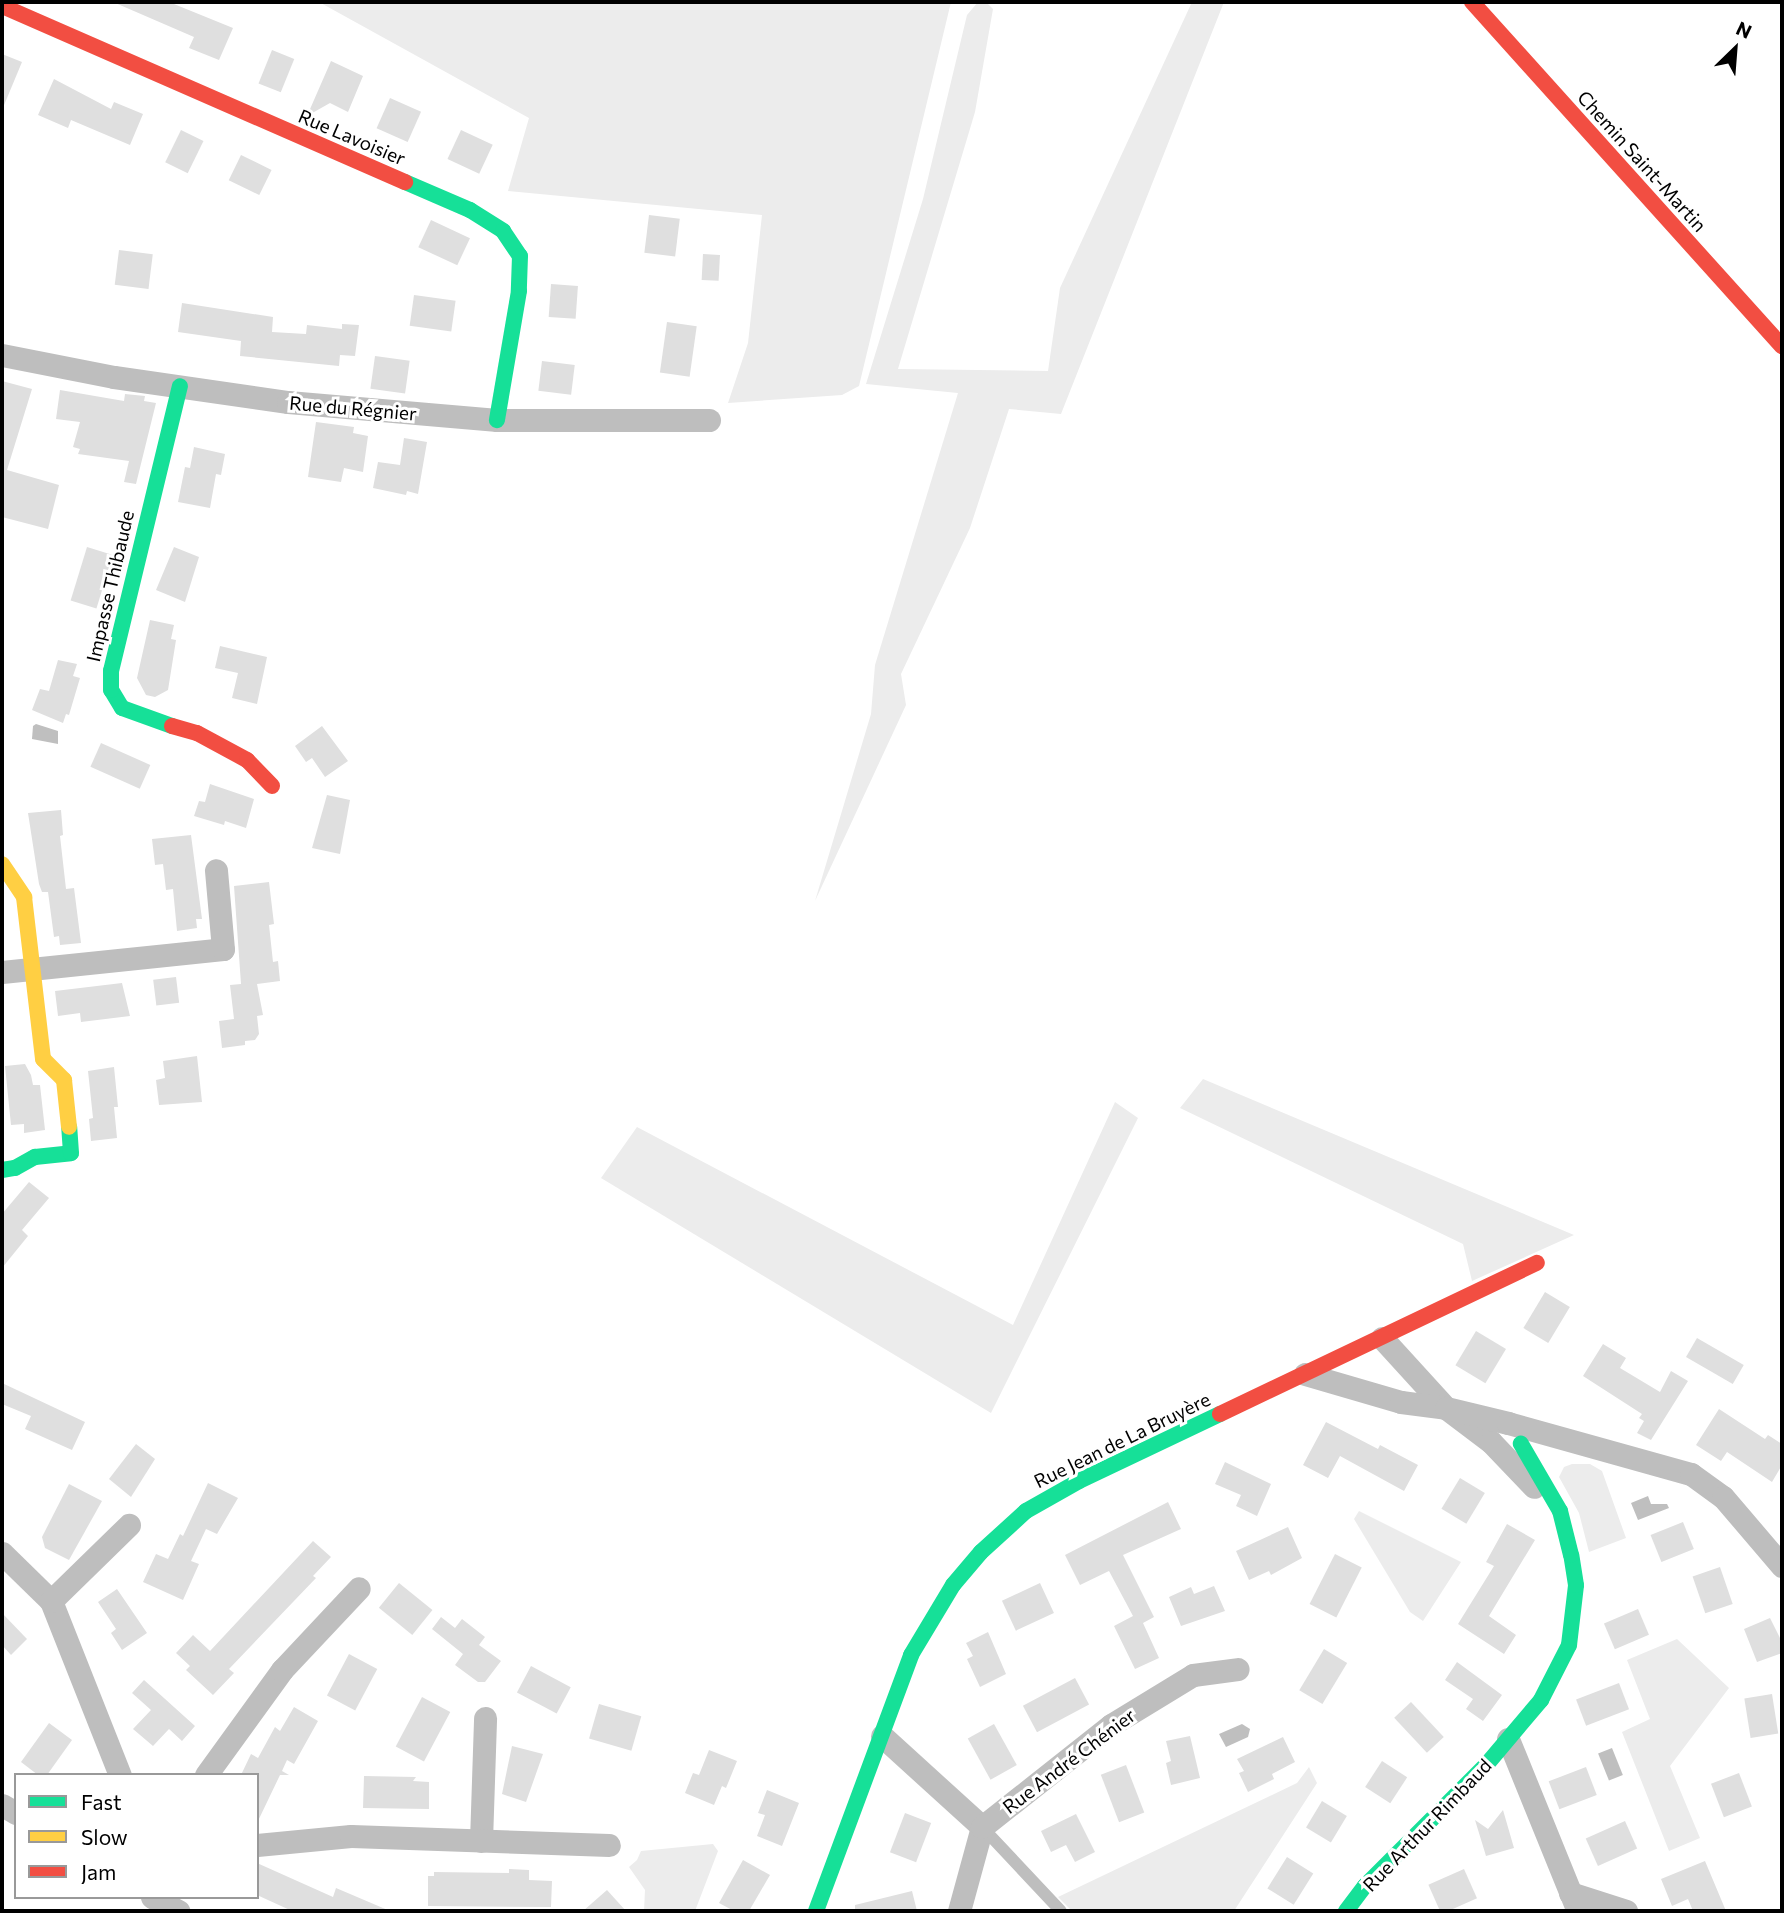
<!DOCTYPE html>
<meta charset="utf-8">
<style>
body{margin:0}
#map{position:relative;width:1784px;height:1913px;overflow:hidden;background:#fff;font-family:Commissioner,sans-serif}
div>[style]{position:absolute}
.green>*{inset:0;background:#ececec}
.water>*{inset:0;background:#bfbfbf;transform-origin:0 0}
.building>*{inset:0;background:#dfdfdf;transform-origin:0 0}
.lane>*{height:12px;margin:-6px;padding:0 6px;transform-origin:6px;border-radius:6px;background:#bebebe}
.street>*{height:23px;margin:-11.5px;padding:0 11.5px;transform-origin:11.5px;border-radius:11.5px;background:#bebebe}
.fast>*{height:16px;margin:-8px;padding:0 8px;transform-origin:8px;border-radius:8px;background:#16e098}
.slow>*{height:16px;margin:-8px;padding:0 8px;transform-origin:8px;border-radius:8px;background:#ffcf43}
.jam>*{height:16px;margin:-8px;padding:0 8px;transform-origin:8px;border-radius:8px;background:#f24e42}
span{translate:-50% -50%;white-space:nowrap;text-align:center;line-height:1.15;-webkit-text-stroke:6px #fff;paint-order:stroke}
.street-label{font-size:19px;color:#000}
.frame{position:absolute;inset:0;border:4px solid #000;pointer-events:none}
.legend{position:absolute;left:14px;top:1773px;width:245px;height:126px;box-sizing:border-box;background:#fff;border:2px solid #999;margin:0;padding:9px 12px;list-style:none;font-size:21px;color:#000}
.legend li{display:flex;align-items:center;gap:14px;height:35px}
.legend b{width:35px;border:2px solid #999}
.north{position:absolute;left:1700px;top:14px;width:70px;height:70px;-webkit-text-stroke:5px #fff;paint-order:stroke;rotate:25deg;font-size:19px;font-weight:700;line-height:28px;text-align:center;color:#000}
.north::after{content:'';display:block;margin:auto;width:24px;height:32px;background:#000;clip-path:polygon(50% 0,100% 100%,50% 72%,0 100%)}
</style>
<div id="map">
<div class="green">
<div style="clip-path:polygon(319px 2px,951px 2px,859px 386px,842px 395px,728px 403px,748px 343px,762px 215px,508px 191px,529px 118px)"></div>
<div style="clip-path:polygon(978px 2px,986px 2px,993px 9px,975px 112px,898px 369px,1048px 371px,1060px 288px,1192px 2px,1224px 2px,1061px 414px,1009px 409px,970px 528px,901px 674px,906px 705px,815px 901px,871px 714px,875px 665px,958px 393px,866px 384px,923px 199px,967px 15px)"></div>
<div style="clip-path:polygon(1203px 1079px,1574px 1235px,1472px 1281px,1463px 1244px,1180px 1108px)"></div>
<div style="clip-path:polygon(1115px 1102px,1138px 1118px,991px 1413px,601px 1178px,637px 1127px,1013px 1325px)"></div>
<div style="clip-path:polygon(1572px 1464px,1590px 1464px,1602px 1471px,1626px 1538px,1589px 1552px,1579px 1513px,1559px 1477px,1564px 1467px)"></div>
<div style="clip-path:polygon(1359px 1511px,1461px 1562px,1423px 1621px,1410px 1612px,1354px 1519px)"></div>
<div style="clip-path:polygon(1677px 1639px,1729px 1688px,1670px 1766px,1700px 1838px,1669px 1851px,1622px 1732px,1650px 1719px,1627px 1660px)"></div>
<div style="clip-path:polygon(1309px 1767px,1317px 1783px,1234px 1911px,1072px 1911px,1058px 1897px,1297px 1783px)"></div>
<div style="clip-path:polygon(713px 1844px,718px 1851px,695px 1911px,644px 1911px,645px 1890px,629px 1867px,637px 1860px,641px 1851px)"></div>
</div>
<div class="water">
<div style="clip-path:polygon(36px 724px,58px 731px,58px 744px,32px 739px,33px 726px)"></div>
<div style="clip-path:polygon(1648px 1496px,1651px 1504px,1667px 1504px,1669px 1508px,1638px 1520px,1631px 1503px)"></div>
<div style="clip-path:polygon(1242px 1724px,1250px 1729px,1248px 1737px,1226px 1747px,1219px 1734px)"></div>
<div style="left:1612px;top:1748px;width:29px;height:15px;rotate:68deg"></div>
</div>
<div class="building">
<div style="clip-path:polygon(113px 2px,169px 2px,233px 28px,219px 60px,189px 48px,194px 37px)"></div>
<div style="left:272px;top:50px;width:24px;height:36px;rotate:22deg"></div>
<div style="clip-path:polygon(2px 54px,22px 62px,2px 110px)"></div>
<div style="clip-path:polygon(331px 61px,363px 76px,348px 112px,330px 103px,307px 116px)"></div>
<div style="clip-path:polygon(54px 79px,111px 109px,114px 102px,143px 114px,130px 145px,71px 120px,68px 128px,38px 115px)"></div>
<div style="left:390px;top:98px;width:34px;height:33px;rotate:24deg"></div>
<div style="left:181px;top:130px;width:25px;height:36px;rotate:26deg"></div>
<div style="left:461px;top:130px;width:35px;height:32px;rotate:25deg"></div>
<div style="left:241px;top:155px;width:34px;height:28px;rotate:26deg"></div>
<div style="left:649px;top:215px;width:31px;height:38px;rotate:7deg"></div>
<div style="left:431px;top:220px;width:43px;height:30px;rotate:25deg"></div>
<div style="left:119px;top:250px;width:34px;height:35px;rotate:7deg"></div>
<div style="left:703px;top:254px;width:17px;height:26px;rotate:3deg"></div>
<div style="left:551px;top:284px;width:27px;height:33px;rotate:4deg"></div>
<div style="left:414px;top:295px;width:42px;height:31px;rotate:8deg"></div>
<div style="clip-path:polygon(182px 303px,273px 317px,272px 332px,306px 334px,307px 325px,342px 329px,342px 324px,359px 325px,355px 356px,340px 355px,339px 366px,240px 356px,241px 341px,178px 332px)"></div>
<div style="left:667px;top:322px;width:30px;height:51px;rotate:8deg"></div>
<div style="left:375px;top:356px;width:35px;height:33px;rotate:8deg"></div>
<div style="left:542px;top:361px;width:33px;height:30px;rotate:7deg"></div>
<div style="clip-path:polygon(2px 381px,32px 389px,7px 470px,59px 485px,48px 529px,2px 517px)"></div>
<div style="clip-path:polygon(60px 390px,124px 401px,125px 394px,145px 396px,144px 401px,156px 403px,136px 484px,124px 482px,129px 461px,78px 454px,80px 449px,73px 447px,80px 422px,56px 419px)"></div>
<div style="clip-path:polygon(316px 422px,354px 427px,353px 433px,368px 436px,363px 472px,344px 468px,341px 482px,308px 477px)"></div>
<div style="clip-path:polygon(404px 438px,427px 442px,418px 494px,407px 491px,406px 495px,373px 488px,378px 462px,400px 465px)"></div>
<div style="clip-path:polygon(194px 447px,225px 454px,221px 475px,216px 474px,210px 508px,178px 502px,185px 467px,190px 468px)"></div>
<div style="left:87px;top:547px;width:27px;height:56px;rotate:17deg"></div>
<div style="clip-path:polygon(174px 547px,199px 557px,185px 602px,156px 590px)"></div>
<div style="clip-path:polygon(150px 620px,174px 625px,171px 639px,176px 640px,168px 690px,155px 697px,146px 695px,137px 678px)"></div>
<div style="clip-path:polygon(220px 646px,267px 657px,257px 704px,232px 698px,238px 673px,215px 668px)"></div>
<div style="clip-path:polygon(58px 660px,77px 664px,73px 676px,80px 678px,69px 715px,66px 714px,63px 723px,32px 710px,40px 689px,49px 691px)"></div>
<div style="clip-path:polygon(322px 726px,348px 761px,325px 777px,312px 758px,306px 762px,295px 746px)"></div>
<div style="left:101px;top:743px;width:54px;height:26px;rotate:24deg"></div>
<div style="clip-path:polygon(210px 784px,254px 799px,246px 828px,225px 821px,224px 825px,194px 816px,199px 801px,205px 802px)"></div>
<div style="clip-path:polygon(327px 795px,350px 800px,340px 854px,312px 848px)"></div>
<div style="clip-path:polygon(61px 810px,63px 835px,60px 836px,66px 889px,74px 888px,81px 943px,60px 945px,59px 936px,54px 937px,48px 892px,42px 892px,39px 884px,28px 813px)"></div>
<div style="clip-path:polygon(191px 835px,202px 919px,196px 919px,197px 928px,177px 931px,173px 889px,166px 890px,163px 864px,155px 865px,152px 839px)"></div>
<div style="clip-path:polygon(269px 882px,274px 924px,269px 925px,273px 962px,278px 961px,280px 981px,257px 984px,263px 1015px,257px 1016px,259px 1034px,255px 1040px,245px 1041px,245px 1045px,222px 1048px,219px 1021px,234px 1019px,230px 985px,241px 984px,234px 886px)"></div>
<div style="left:176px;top:977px;width:26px;height:23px;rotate:83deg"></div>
<div style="clip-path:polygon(122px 983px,130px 1016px,81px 1022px,80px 1013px,58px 1016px,55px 991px)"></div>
<div style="clip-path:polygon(197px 1056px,202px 1102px,159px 1105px,156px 1080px,165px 1078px,163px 1061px)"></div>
<div style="clip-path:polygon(25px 1064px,31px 1075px,33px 1085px,40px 1085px,45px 1130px,24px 1133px,24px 1124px,11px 1125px,5px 1066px)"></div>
<div style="clip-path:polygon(114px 1067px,118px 1107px,114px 1107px,117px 1138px,91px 1141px,89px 1119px,93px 1118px,88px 1071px)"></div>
<div style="clip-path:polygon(29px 1182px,49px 1198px,22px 1230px,28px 1236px,2px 1268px,2px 1214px)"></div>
<div style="left:1545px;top:1292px;width:29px;height:42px;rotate:31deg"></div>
<div style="left:1476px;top:1331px;width:35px;height:40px;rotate:31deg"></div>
<div style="left:1697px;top:1338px;width:54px;height:22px;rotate:30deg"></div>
<div style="clip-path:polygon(1603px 1344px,1626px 1358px,1620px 1368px,1660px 1392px,1671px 1371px,1688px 1381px,1651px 1440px,1637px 1433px,1644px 1421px,1639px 1418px,1642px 1414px,1583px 1376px)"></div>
<div style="clip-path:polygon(2px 1383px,85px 1422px,72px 1450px,25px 1429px,31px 1416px,2px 1404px)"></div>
<div style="clip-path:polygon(1719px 1409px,1765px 1439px,1768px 1435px,1782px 1444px,1782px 1465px,1772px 1482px,1727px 1452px,1721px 1461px,1696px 1445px)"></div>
<div style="clip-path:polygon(1326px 1422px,1378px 1449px,1380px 1445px,1418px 1465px,1404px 1491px,1340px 1456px,1328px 1478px,1303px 1465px)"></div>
<div style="clip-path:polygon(136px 1444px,155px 1459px,131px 1497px,109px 1479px)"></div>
<div style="clip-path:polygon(1225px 1462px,1271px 1484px,1257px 1516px,1236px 1506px,1241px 1495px,1215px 1484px)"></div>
<div style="left:1460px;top:1478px;width:29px;height:36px;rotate:31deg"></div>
<div style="clip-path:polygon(208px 1483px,238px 1498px,217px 1534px,206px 1529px,191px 1561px,199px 1564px,183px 1600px,143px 1582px,156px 1554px,168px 1559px,180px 1534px,183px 1536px)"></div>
<div style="clip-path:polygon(69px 1484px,102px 1501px,69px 1560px,45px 1548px,42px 1537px)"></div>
<div style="clip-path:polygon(1168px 1502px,1181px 1529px,1123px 1555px,1154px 1617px,1143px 1623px,1159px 1658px,1135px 1669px,1114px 1626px,1133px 1616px,1109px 1571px,1080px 1585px,1065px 1555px)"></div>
<div style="left:1683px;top:1522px;width:29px;height:35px;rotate:68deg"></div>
<div style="clip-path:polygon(1507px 1524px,1535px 1540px,1489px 1616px,1516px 1635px,1504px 1654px,1458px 1624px,1494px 1566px,1486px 1562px)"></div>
<div style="clip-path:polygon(1288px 1527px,1302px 1558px,1271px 1575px,1269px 1571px,1249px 1580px,1236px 1551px)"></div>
<div style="clip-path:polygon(313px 1541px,331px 1557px,313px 1576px,316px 1578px,229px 1669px,234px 1673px,213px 1695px,186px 1670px,190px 1666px,176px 1653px,193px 1635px,210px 1651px)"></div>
<div style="left:1335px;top:1554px;width:30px;height:56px;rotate:27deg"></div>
<div style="left:1720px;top:1567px;width:39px;height:29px;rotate:71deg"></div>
<div style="left:399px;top:1583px;width:43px;height:32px;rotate:39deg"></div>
<div style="left:1040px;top:1583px;width:33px;height:42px;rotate:65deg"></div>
<div style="clip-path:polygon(1214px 1586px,1225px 1611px,1181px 1626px,1169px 1597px,1191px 1587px,1194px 1594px)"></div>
<div style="clip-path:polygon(117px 1589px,147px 1633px,122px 1650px,111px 1633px,116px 1629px,98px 1602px)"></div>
<div style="left:1638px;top:1609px;width:28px;height:37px;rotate:67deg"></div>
<div style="clip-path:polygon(2px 1613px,27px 1639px,11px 1655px,2px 1645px)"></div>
<div style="clip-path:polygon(441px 1617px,455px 1628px,462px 1619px,485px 1637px,479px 1645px,501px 1661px,485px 1682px,478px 1682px,455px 1665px,463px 1654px,432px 1629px)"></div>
<div style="clip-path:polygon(1770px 1618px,1782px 1642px,1782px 1653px,1757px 1662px,1744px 1629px)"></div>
<div style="clip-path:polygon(988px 1632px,1006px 1674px,980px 1687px,967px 1659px,973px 1656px,966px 1643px)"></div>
<div style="left:1324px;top:1649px;width:27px;height:48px;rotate:31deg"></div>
<div style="left:349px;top:1654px;width:32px;height:47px;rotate:28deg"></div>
<div style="clip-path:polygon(1457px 1662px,1502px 1695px,1483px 1721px,1466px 1709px,1473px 1699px,1445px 1680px)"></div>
<div style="left:531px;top:1666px;width:45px;height:30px;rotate:28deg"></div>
<div style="left:1075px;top:1678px;width:30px;height:59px;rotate:62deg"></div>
<div style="clip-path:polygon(144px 1680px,195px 1726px,182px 1741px,169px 1729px,153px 1746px,133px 1729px,151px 1710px,132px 1693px)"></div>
<div style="left:1619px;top:1683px;width:28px;height:46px;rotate:69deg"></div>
<div style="left:1772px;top:1694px;width:40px;height:28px;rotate:81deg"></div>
<div style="left:422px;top:1697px;width:32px;height:56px;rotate:28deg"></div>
<div style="left:1411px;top:1702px;width:48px;height:23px;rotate:47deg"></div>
<div style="left:599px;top:1704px;width:44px;height:36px;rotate:16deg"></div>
<div style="clip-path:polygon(294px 1707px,318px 1721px,294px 1764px,287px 1760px,282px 1771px,289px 1775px,280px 1775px,257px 1823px,257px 1775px,241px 1775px,251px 1754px,258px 1758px,275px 1727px,280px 1731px)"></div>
<div style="clip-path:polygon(49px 1723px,72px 1740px,47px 1775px,38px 1775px,21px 1762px)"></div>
<div style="left:994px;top:1724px;width:47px;height:30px;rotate:61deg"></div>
<div style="clip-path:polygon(1190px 1736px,1200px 1778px,1171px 1785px,1166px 1763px,1171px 1761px,1166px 1741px)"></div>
<div style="clip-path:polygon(1283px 1737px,1295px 1762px,1272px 1774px,1274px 1779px,1248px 1792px,1239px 1773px,1244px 1771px,1237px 1759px)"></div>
<div style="clip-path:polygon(512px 1746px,543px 1754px,526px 1802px,502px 1794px)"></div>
<div style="clip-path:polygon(709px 1750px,737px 1761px,726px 1788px,722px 1786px,714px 1805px,685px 1793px,693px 1773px,699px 1775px)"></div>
<div style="left:1382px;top:1761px;width:30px;height:31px;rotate:33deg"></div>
<div style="left:1126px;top:1765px;width:51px;height:27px;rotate:69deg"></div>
<div style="left:1586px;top:1767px;width:30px;height:40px;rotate:69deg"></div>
<div style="left:1739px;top:1773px;width:36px;height:30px;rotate:69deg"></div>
<div style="clip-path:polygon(364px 1776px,416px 1777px,413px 1781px,429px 1782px,429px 1809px,363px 1808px)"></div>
<div style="clip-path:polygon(767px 1790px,799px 1803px,782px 1846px,757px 1836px,765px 1815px,758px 1813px)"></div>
<div style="left:1322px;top:1801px;width:29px;height:31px;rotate:31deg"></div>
<div style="clip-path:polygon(1503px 1810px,1514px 1848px,1486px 1856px,1475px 1820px,1488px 1829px)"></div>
<div style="left:905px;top:1813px;width:28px;height:42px;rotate:21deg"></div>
<div style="clip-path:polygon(1076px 1814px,1095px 1852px,1075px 1862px,1066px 1845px,1051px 1852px,1041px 1831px)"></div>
<div style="left:1625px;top:1821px;width:30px;height:43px;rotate:66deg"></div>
<div style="left:1287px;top:1857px;width:31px;height:37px;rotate:32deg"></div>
<div style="clip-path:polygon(743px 1860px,770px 1875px,749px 1911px,734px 1911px,719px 1903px)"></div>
<div style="clip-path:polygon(1705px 1861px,1726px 1911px,1693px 1911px,1688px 1899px,1672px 1906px,1661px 1879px)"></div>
<div style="clip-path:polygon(257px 1863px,333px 1897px,336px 1888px,390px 1911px,292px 1911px,257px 1895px)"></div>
<div style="clip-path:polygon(509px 1869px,529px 1870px,529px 1880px,552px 1881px,551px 1907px,428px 1906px,428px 1876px,434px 1876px,434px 1872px,509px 1873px)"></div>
<div style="left:1464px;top:1869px;width:32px;height:39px;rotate:66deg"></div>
<div style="clip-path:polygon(607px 1890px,626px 1911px,583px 1911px)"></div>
<div style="clip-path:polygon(912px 1891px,917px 1911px,855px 1911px,855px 1905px)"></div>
</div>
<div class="lane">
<div style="left:982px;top:1827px;width:115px;rotate:46.8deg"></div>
</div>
<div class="street">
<div style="left:2px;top:355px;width:114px;rotate:11.1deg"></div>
<div style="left:114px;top:377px;width:176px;rotate:8.2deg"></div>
<div style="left:288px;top:402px;width:210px;rotate:4.9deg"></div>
<div style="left:497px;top:420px;width:212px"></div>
<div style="left:2px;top:972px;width:222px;rotate:-5.9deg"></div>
<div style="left:223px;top:949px;width:79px;rotate:-95.1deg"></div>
<div style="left:1382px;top:1338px;width:95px;rotate:47.6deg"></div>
<div style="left:1446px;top:1408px;width:56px;rotate:37.1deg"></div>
<div style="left:1491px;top:1442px;width:62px;rotate:46.3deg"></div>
<div style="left:1305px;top:1374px;width:100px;rotate:16.3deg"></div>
<div style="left:1401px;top:1402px;width:45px;rotate:7.6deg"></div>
<div style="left:1446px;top:1408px;width:64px;rotate:13.6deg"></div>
<div style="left:1508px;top:1423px;width:190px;rotate:15.6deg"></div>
<div style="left:1691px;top:1474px;width:39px;rotate:36deg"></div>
<div style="left:1723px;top:1497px;width:91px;rotate:49.5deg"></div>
<div style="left:2px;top:1553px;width:69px;rotate:44.4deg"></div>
<div style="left:51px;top:1601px;width:187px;rotate:68.4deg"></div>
<div style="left:51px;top:1601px;width:109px;rotate:-44.3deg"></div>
<div style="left:882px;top:1736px;width:135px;rotate:42.3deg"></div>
<div style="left:1508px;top:1739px;width:186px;rotate:67.9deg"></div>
<div style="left:206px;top:1775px;width:130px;rotate:-54.1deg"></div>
<div style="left:282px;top:1670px;width:112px;rotate:-46.8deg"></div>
<div style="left:2px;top:1805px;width:16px;rotate:30deg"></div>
<div style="left:481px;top:1841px;width:123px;rotate:-88.1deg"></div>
<div style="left:257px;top:1845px;width:94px;rotate:-5.5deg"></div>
<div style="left:351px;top:1836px;width:258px;rotate:2deg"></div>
<div style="left:1570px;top:1893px;width:59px;rotate:17.8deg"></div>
<div style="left:152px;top:1897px;width:30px;rotate:28deg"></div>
<div style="left:959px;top:1911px;width:87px;rotate:-74.7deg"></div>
<div style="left:982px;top:1827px;width:164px;rotate:-38.3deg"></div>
<div style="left:1111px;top:1725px;width:96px;rotate:-31.4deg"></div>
<div style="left:1193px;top:1675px;width:45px;rotate:-7.6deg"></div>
</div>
<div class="fast">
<div style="left:405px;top:182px;width:71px;rotate:23.3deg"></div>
<div style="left:470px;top:210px;width:39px;rotate:32deg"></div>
<div style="left:503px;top:231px;width:30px;rotate:56deg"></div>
<div style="left:520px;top:256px;width:35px;rotate:92deg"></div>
<div style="left:519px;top:291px;width:131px;rotate:99.7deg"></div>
<div style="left:172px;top:726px;width:53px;rotate:-160.2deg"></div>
<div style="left:122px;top:708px;width:21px;rotate:-121deg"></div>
<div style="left:111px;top:690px;width:19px;rotate:-90deg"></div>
<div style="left:111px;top:671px;width:293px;rotate:-76.4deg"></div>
<div style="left:2px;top:1170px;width:13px;rotate:-9deg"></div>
<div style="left:15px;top:1168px;width:23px;rotate:-29deg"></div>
<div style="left:35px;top:1157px;width:36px;rotate:-6deg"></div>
<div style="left:71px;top:1153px;width:26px;rotate:-94deg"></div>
<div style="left:816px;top:1911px;width:273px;rotate:-69.6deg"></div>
<div style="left:911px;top:1655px;width:82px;rotate:-59deg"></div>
<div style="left:953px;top:1585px;width:43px;rotate:-49.7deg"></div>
<div style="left:981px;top:1552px;width:61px;rotate:-42.3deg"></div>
<div style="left:1026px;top:1511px;width:61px;rotate:-29.5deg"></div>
<div style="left:1079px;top:1481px;width:156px;rotate:-25.4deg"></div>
<div style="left:1346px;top:1911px;width:31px;rotate:-53deg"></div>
<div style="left:1365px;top:1886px;width:173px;rotate:-45deg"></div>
<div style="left:1487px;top:1764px;width:84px;rotate:-49.8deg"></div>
<div style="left:1541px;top:1700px;width:62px;rotate:-63deg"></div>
<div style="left:1569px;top:1645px;width:60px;rotate:-83.3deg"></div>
<div style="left:1576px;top:1585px;width:30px;rotate:-99deg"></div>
<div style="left:1571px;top:1555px;width:45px;rotate:-104deg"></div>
<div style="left:1560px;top:1511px;width:78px;rotate:-120.2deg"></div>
</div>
<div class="slow">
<div style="left:2px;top:864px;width:40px;rotate:56deg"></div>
<div style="left:24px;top:897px;width:163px;rotate:83.3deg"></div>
<div style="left:43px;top:1059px;width:30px;rotate:45deg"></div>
<div style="left:64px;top:1080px;width:47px;rotate:83.9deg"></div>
</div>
<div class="jam">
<div style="left:1472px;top:2px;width:463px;rotate:48deg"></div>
<div style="left:2px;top:6px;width:440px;rotate:23.6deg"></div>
<div style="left:172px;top:726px;width:26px;rotate:16deg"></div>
<div style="left:197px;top:733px;width:57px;rotate:28.4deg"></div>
<div style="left:247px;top:760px;width:36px;rotate:46deg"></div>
<div style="left:1220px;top:1414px;width:351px;rotate:-25.5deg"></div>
</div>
<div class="street-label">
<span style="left:352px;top:137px;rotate:23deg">Rue Lavoisier</span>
<span style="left:1642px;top:161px;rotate:48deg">Chemin Saint-Martin</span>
<span style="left:353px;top:408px;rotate:5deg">Rue du Régnier</span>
<span style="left:110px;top:586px;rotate:-77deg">Impasse Thibaude</span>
<span style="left:1122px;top:1440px;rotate:-26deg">Rue Jean de La Bruyère</span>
<span style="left:1069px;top:1761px;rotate:-37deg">Rue André Chénier</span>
<span style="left:1427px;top:1825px;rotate:-46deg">Rue Arthur Rimbaud</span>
</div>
<div class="frame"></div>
<ul class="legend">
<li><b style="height:9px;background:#16e098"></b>Fast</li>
<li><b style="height:9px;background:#ffcf43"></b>Slow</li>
<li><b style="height:9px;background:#f24e42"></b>Jam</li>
</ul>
<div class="north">N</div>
</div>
